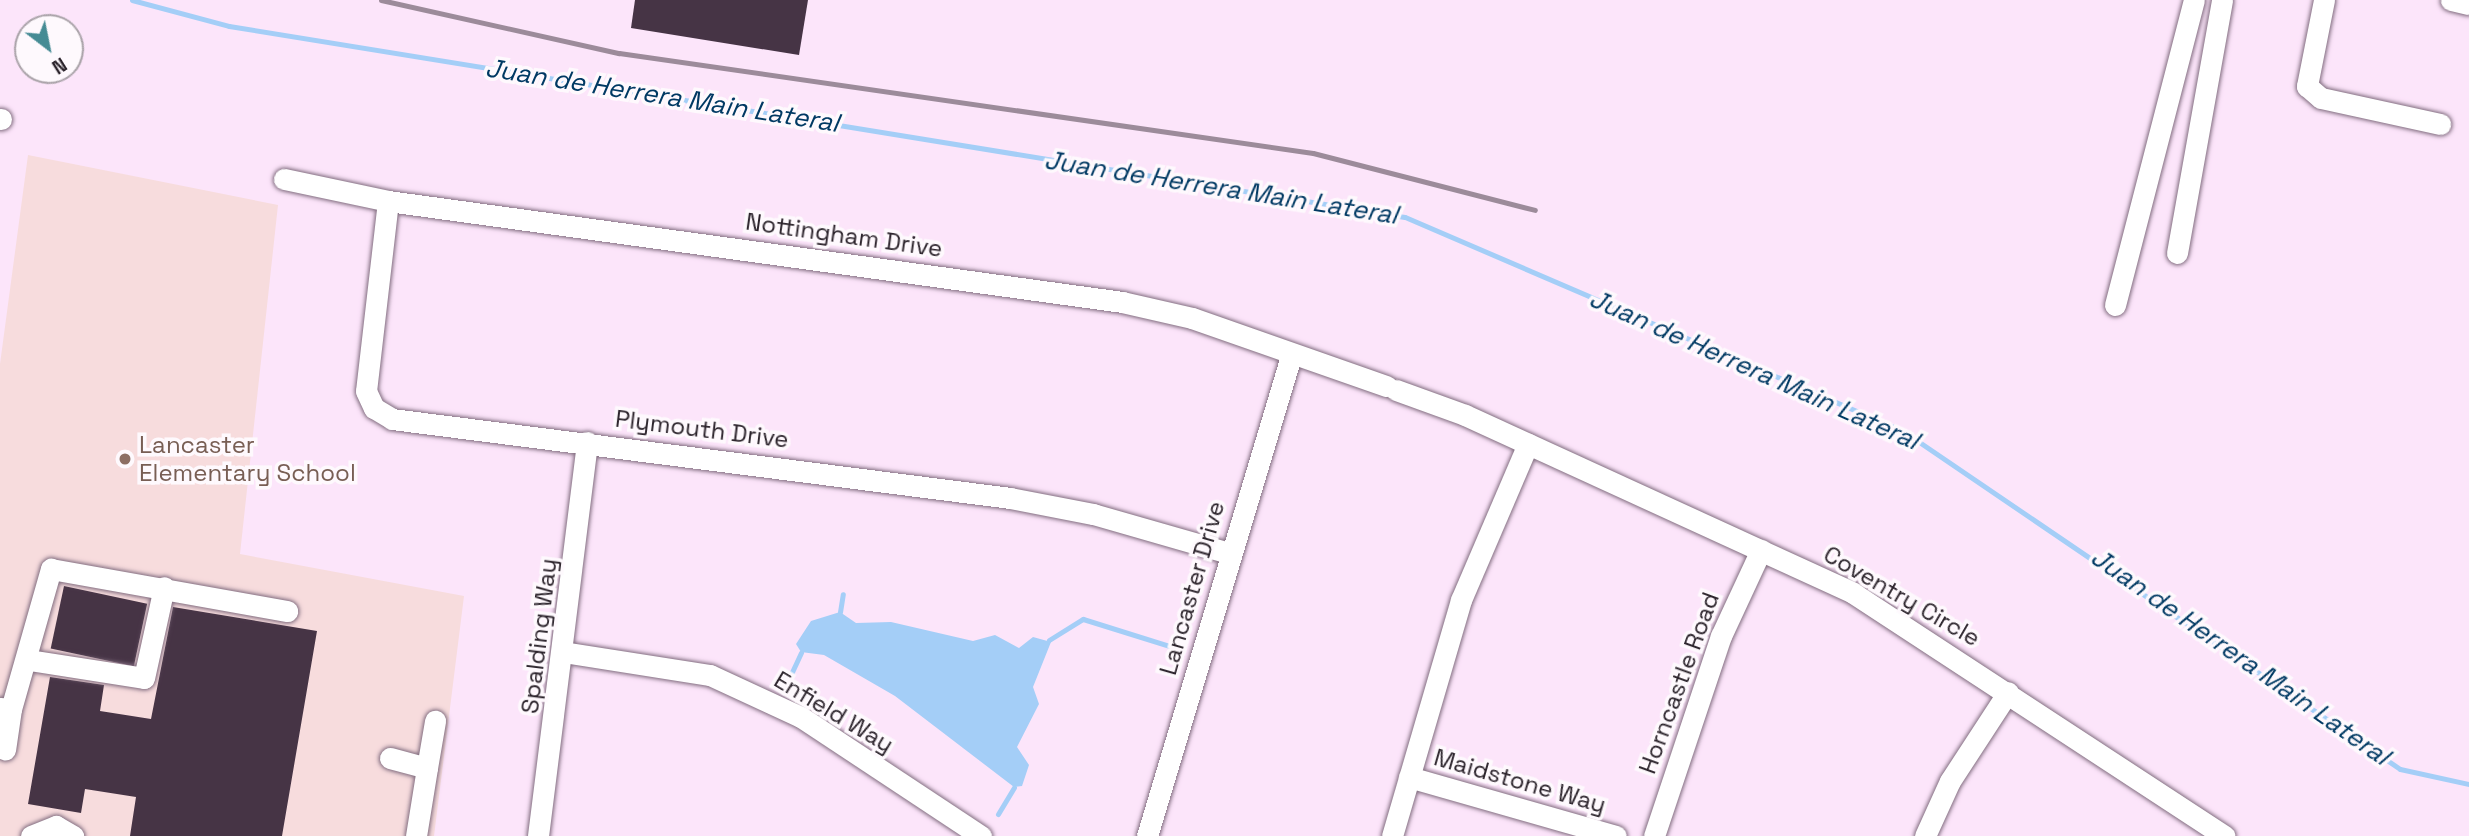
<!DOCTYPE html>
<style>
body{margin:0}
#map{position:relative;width:2469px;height:836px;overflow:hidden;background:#fce5fa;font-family:"Space Grotesk",sans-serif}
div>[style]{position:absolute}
.education>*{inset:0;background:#f7dcdd}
.water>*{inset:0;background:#a4cef7}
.stream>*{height:5px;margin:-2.5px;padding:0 2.5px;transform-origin:2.5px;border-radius:2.5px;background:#a4cef7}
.building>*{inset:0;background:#463445;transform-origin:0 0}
.roads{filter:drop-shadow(0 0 2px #826d80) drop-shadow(0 0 2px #826d80)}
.minor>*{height:21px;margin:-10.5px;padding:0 10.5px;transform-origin:10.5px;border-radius:10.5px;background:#fff}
.rail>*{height:5px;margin:-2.5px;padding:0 2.5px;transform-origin:2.5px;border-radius:2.5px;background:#9c8b9a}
.dots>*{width:19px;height:19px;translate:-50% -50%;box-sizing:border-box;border:4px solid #fef9fd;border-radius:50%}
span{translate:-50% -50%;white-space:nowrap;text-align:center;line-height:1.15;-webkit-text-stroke:7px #fef9fd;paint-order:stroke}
.street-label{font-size:24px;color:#2b232b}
.education-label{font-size:24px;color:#785e54}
.left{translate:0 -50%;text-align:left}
.water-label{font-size:26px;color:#003963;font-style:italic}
.north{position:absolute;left:14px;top:14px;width:70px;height:70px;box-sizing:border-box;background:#fef9fd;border:2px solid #aaa3a9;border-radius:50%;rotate:148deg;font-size:19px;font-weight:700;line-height:28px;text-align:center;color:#2b232b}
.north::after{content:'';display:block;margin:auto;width:24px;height:32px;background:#458b94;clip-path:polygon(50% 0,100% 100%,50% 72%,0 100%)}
</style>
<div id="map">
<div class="education">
<div style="clip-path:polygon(28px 155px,278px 205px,240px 554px,464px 596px,434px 836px,0 836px,0 364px)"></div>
</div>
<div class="water">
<div style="clip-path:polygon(840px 612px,856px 623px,891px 622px,973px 641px,995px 635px,1019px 648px,1033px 637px,1051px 642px,1033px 687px,1039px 704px,1017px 747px,1029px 765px,1022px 786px,1014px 787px,895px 696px,824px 655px,801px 652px,796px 644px,811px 621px)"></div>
</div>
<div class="stream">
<div style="left:132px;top:0;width:100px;rotate:15deg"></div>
<div style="left:229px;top:26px;width:1191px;rotate:9.23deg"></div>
<div style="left:1405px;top:217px;width:542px;rotate:23.25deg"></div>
<div style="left:1903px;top:431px;width:601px;rotate:34.22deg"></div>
<div style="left:2400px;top:769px;width:71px;rotate:12.3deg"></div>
<div style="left:840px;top:612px;width:18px;rotate:-81deg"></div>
<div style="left:1049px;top:640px;width:40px;rotate:-32deg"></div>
<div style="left:1083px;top:619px;width:101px;rotate:17.4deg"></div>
<div style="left:785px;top:687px;width:38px;rotate:-65deg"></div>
<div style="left:998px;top:814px;width:31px;rotate:-59deg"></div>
</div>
<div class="building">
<div style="clip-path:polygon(635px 0,808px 0,799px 55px,631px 28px)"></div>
<div style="left:64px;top:586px;width:85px;height:64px;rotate:12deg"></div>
<div style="clip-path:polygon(173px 607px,317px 631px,282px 836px,130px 836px,136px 797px,85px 789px,81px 813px,28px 804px,50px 677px,104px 685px,100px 711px,151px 719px)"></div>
</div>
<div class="roads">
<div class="minor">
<div style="left:2324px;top:0;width:88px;rotate:101.2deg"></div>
<div style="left:2307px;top:86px;width:18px;rotate:41deg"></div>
<div style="left:2321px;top:98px;width:122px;rotate:12.3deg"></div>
<div style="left:2451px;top:0;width:18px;rotate:13deg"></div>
<div style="left:0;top:119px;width:1px"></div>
<div style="left:284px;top:179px;width:106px;rotate:11.9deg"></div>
<div style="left:388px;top:201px;width:741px;rotate:7.83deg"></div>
<div style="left:1122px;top:302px;width:72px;rotate:12.9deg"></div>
<div style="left:1192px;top:318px;width:206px;rotate:19.3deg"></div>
<div style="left:388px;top:201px;width:191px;rotate:96.6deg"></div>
<div style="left:366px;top:391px;width:19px;rotate:65deg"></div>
<div style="left:374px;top:408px;width:21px;rotate:31deg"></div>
<div style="left:392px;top:419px;width:623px;rotate:7.28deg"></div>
<div style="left:1010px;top:498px;width:85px;rotate:10.9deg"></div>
<div style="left:1093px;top:514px;width:141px;rotate:16deg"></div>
<div style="left:2177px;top:253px;width:257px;rotate:-79.9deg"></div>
<div style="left:2115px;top:305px;width:315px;rotate:-75.5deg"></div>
<div style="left:1396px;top:390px;width:73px;rotate:19.9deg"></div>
<div style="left:1465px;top:415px;width:427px;rotate:24.6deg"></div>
<div style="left:1853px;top:593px;width:444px;rotate:33.2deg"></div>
<div style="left:563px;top:652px;width:149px;rotate:8.9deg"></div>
<div style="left:710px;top:675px;width:100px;rotate:24.8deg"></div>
<div style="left:801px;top:717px;width:216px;rotate:33.5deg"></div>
<div style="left:29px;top:660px;width:116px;rotate:8.9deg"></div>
<div style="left:144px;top:678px;width:93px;rotate:-77.6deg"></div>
<div style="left:0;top:708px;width:11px;rotate:5deg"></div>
<div style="left:11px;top:709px;width:41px;rotate:98.3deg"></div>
<div style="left:11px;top:709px;width:146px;rotate:-74.1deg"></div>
<div style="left:51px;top:569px;width:240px;rotate:10.1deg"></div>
<div style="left:390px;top:758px;width:38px;rotate:15deg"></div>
<div style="left:427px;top:768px;width:69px;rotate:99.2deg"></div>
<div style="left:427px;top:768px;width:48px;rotate:-80.3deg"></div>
<div style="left:1409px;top:777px;width:215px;rotate:15.9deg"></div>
<div style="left:31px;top:836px;width:27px;rotate:-22deg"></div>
<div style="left:56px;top:826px;width:20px;rotate:30deg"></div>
<div style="left:538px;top:836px;width:397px;rotate:-82.9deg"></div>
<div style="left:1147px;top:836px;width:501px;rotate:-73.3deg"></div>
<div style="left:1392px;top:836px;width:246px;rotate:-73.7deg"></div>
<div style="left:1461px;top:600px;width:170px;rotate:-66.8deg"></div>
<div style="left:1654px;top:836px;width:211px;rotate:-71.5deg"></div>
<div style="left:1721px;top:636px;width:95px;rotate:-65.1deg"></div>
<div style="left:1925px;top:836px;width:60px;rotate:-65.6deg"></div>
<div style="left:1950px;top:781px;width:106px;rotate:-56.9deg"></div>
</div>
</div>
<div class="rail">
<div style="left:381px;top:0;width:244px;rotate:12.6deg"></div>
<div style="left:619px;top:53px;width:701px;rotate:8.2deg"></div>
<div style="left:1313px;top:153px;width:229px;rotate:14.4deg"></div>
</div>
<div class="dots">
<div style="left:125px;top:459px;background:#8d6e63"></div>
</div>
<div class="street-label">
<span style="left:844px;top:235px;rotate:8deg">Nottingham Drive</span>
<span style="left:702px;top:429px;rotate:7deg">Plymouth Drive</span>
<span style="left:1192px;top:588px;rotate:-74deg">Lancaster Drive</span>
<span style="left:1902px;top:596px;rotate:30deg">Coventry Circle</span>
<span style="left:539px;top:636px;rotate:-83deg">Spalding Way</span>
<span style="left:1679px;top:683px;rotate:-70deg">Horncastle Road</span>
<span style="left:834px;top:712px;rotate:31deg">Enfield Way</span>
<span style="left:1520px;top:781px;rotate:16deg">Maidstone Way</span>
</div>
<div class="education-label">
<span class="left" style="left:139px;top:459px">Lancaster<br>Elementary School</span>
</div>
<div class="water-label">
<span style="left:662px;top:96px;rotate:9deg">Juan de Herrera Main Lateral</span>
<span style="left:1221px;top:188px;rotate:9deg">Juan de Herrera Main Lateral</span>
<span style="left:1754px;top:370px;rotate:24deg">Juan de Herrera Main Lateral</span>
<span style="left:2240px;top:657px;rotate:35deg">Juan de Herrera Main Lateral</span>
</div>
<div class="north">N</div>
</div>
